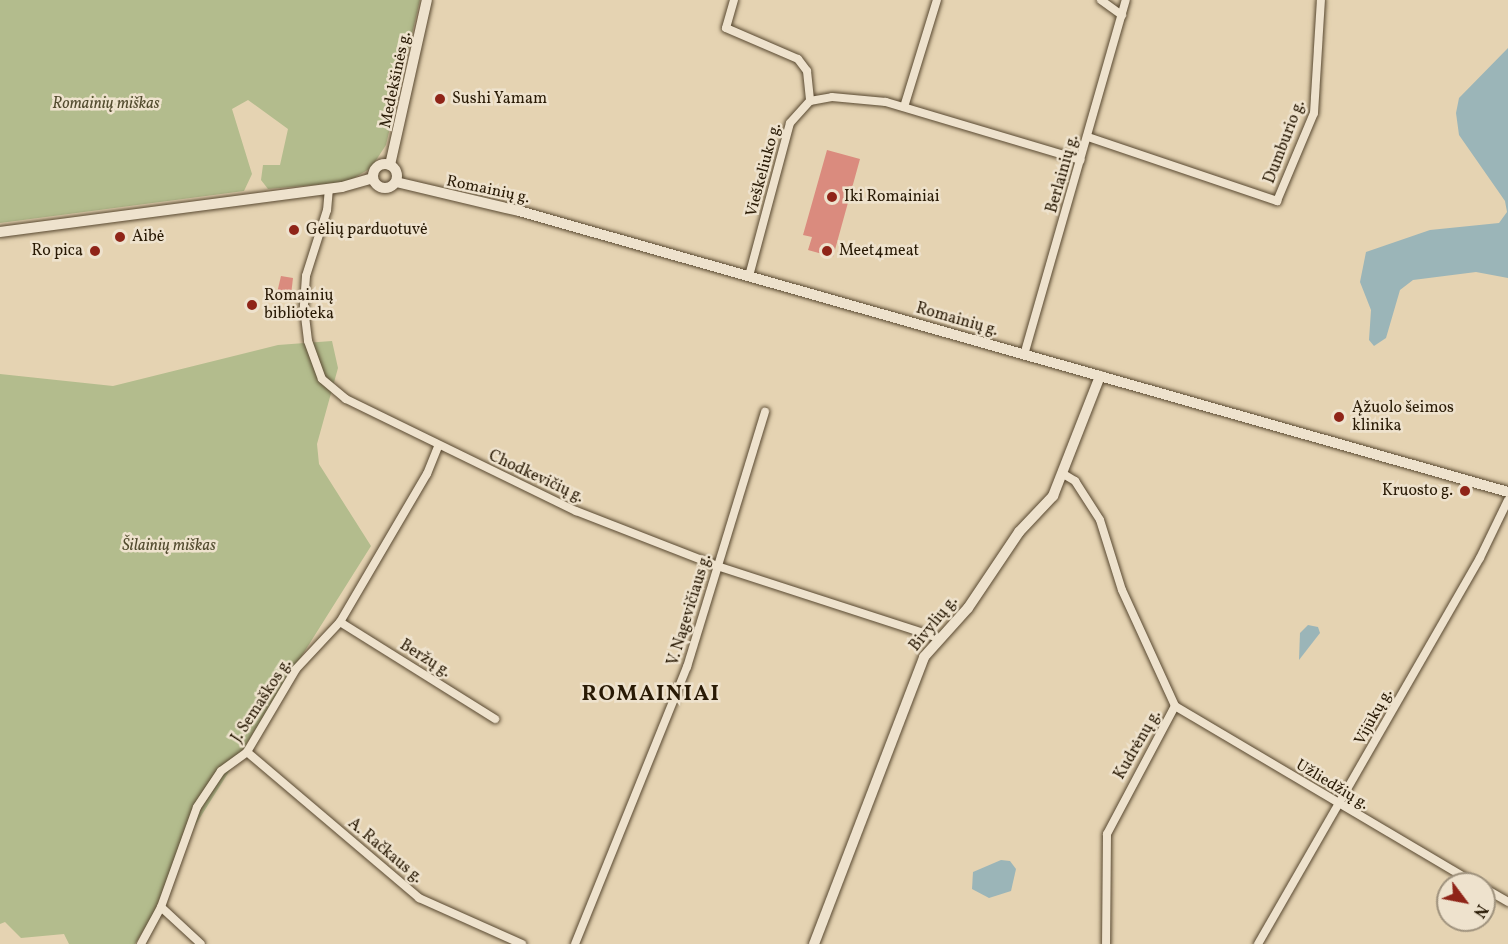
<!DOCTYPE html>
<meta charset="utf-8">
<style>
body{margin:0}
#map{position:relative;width:1508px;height:944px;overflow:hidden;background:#e5d3b2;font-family:Vollkorn,serif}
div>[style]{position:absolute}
.green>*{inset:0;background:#b3bc8d}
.water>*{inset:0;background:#9bb5b8}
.building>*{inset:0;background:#da8b7e}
.roads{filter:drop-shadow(0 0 2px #584830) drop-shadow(0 0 2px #584830)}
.street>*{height:8px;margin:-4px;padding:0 4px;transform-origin:4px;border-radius:4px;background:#eee2cd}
.secondary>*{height:10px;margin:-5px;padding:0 5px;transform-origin:5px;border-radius:5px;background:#eee2cd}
.secondary>.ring{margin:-5px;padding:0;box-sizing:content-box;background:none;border:10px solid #eee2cd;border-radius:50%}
.dots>*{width:16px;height:16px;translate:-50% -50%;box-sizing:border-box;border:3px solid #eee2cd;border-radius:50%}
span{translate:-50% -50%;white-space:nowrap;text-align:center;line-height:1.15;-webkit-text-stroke:5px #eee2cd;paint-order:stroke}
.street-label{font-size:16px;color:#291a05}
.poi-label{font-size:16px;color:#291a05}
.left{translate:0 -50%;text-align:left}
.right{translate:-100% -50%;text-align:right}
.park-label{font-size:16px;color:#524b2e;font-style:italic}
.district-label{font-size:22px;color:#291a05;font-weight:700;letter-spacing:1.5px}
.north{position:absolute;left:1436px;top:872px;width:60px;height:60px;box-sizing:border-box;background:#eee2cd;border:2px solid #9f927d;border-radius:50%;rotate:122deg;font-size:16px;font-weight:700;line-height:24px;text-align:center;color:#291a05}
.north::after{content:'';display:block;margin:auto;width:21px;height:27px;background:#8f2418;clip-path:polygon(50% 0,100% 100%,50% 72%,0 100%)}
</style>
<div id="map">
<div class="green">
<div style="clip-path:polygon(0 0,420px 0,386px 145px,371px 168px,347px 182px,268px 189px,261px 180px,263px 165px,280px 165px,288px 129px,248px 100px,232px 109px,252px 174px,244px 191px,0 223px)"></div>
<div style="clip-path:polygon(332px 341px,338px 368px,317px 444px,319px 464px,371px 546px,179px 851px,153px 915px,135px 944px,69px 944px,64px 934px,21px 938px,5px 922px,0 924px,0 374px,113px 386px,278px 345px)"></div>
</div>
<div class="water">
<div style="clip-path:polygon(1508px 48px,1508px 278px,1476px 272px,1413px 280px,1400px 290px,1386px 338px,1374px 346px,1369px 340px,1371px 310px,1360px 282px,1366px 252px,1430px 230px,1499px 223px,1507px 212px,1505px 201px,1459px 135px,1456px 113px,1459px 98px)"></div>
<div style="clip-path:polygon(1308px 625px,1318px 627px,1320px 633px,1299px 660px,1300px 633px)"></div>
<div style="clip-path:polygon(1001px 860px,1010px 861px,1016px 869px,1011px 891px,989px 898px,972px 889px,973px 872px)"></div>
</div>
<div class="building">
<div style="clip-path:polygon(827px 150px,860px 159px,833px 257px,808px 250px,812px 237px,803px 235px)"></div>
<div style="clip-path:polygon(281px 276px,293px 278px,291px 295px,277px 293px)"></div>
</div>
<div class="roads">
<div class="street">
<div style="left:734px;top:0;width:29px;rotate:106deg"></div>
<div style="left:726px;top:28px;width:78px;rotate:23.3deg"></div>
<div style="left:798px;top:59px;width:15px;rotate:53deg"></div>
<div style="left:807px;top:71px;width:30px;rotate:84deg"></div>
<div style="left:1101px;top:0;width:26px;rotate:36deg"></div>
<div style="left:904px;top:107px;width:112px;rotate:-72.9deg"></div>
<div style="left:1088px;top:137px;width:200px;rotate:18.7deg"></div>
<div style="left:1277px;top:201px;width:95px;rotate:-67.2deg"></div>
<div style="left:1314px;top:113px;width:113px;rotate:-86.5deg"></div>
<div style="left:329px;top:188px;width:22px;rotate:95deg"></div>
<div style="left:327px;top:210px;width:69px;rotate:107.7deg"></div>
<div style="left:306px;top:276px;width:32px;rotate:94deg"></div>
<div style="left:304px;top:308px;width:33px;rotate:83deg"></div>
<div style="left:308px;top:341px;width:40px;rotate:69.8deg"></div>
<div style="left:322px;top:379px;width:31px;rotate:40deg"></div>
<div style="left:346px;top:399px;width:256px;rotate:26deg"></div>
<div style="left:576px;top:511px;width:151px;rotate:21.3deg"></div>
<div style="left:717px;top:566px;width:232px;rotate:18deg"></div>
<div style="left:749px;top:276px;width:158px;rotate:-75deg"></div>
<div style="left:790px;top:123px;width:30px;rotate:-48deg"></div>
<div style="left:810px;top:101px;width:22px;rotate:-10deg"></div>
<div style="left:832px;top:97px;width:54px;rotate:5.3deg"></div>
<div style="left:886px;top:102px;width:203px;rotate:16.6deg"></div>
<div style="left:1024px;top:355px;width:369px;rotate:-74deg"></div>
<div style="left:1065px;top:475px;width:12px;rotate:31deg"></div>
<div style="left:1075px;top:481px;width:46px;rotate:57.3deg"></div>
<div style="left:1100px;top:520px;width:73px;rotate:72.6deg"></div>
<div style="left:1122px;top:590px;width:128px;rotate:65.4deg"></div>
<div style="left:1175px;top:706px;width:145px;rotate:118deg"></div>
<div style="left:1107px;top:834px;width:110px;rotate:90.5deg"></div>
<div style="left:340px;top:622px;width:183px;rotate:32deg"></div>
<div style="left:1175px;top:706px;width:350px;rotate:30.6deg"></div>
<div style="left:247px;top:752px;width:226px;rotate:40.3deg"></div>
<div style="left:419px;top:898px;width:113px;rotate:24.1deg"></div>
<div style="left:1484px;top:888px;width:28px;rotate:30deg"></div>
<div style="left:161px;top:907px;width:54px;rotate:42.8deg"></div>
<div style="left:141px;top:944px;width:42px;rotate:-61.6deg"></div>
<div style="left:161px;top:907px;width:106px;rotate:-70.2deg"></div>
<div style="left:197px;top:807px;width:43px;rotate:-56.3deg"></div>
<div style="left:221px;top:771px;width:32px;rotate:-36deg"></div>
<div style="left:247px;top:752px;width:96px;rotate:-59.4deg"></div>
<div style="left:296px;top:669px;width:64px;rotate:-46.9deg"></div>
<div style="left:340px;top:622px;width:172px;rotate:-59.6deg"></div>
<div style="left:427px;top:474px;width:29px;rotate:-68deg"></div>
<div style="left:575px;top:944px;width:299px;rotate:-68deg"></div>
<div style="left:687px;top:667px;width:267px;rotate:-73deg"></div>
<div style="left:1258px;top:944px;width:445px;rotate:-60.1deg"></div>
<div style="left:1480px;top:558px;width:64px;rotate:-64.2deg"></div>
</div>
<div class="secondary">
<div class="ring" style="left:373px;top:164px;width:14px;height:14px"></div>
<div style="left:390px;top:165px;width:169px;rotate:-77.4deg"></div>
<div style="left:396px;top:182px;width:126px;rotate:13.3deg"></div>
<div style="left:519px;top:211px;width:1028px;rotate:15.86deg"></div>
<div style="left:0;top:232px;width:345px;rotate:-7.5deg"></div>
<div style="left:342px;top:187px;width:32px;rotate:-16deg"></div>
<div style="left:814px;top:944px;width:307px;rotate:-69deg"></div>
<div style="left:924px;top:657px;width:66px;rotate:-48.1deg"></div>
<div style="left:968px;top:608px;width:92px;rotate:-56.1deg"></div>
<div style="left:1019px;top:532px;width:50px;rotate:-46.6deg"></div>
<div style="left:1053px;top:496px;width:129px;rotate:-68.6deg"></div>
</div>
</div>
<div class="dots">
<div style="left:440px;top:99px;background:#8f2418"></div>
<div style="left:832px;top:197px;background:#8f2418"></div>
<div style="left:294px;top:230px;background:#8f2418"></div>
<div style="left:120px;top:237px;background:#8f2418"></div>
<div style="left:95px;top:251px;background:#8f2418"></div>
<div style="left:827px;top:251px;background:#8f2418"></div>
<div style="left:252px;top:305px;background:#8f2418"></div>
<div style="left:1339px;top:417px;background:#8f2418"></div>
<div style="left:1465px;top:491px;background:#8f2418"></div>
</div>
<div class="street-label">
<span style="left:396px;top:80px;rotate:-78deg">Medekšinės g.</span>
<span style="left:1285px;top:142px;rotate:-69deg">Dumburio g.</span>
<span style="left:764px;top:170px;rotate:-75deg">Vieškeliuko g.</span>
<span style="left:1063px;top:174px;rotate:-74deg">Berlainių g.</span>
<span style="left:488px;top:190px;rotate:12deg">Romainių g.</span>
<span style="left:957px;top:320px;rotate:16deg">Romainių g.</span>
<span style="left:536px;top:477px;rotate:25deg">Chodkevičių g.</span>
<span style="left:690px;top:610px;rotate:-73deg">V. Nagevičiaus g.</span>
<span style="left:934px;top:624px;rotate:-51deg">Bivylių g.</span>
<span style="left:425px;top:659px;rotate:32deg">Beržų g.</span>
<span style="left:262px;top:701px;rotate:-57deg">J. Semaškos g.</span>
<span style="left:1374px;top:717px;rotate:-61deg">Vijūkų g.</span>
<span style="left:1138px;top:745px;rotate:-60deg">Kudrėnų g.</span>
<span style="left:1332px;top:785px;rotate:31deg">Užliedžių g.</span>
<span style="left:385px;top:851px;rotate:40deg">A. Račkaus g.</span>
</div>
<div class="poi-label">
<span class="left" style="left:452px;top:99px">Sushi Yamam</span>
<span class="left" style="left:844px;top:197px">Iki Romainiai</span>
<span class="left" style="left:306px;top:230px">Gėlių parduotuvė</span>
<span class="left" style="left:132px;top:237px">Aibė</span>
<span class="right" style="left:83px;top:251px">Ro pica</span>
<span class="left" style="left:839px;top:251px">Meet4meat</span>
<span class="left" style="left:264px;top:305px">Romainių<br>biblioteka</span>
<span class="left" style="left:1352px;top:417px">Ąžuolo šeimos<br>klinika</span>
<span class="right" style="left:1453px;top:491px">Kruosto g.</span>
</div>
<div class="park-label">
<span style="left:106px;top:104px">Romainių miškas</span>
<span style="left:169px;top:546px">Šilainių miškas</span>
</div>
<div class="district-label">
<span style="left:651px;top:695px">ROMAINIAI</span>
</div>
<div class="north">N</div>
</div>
